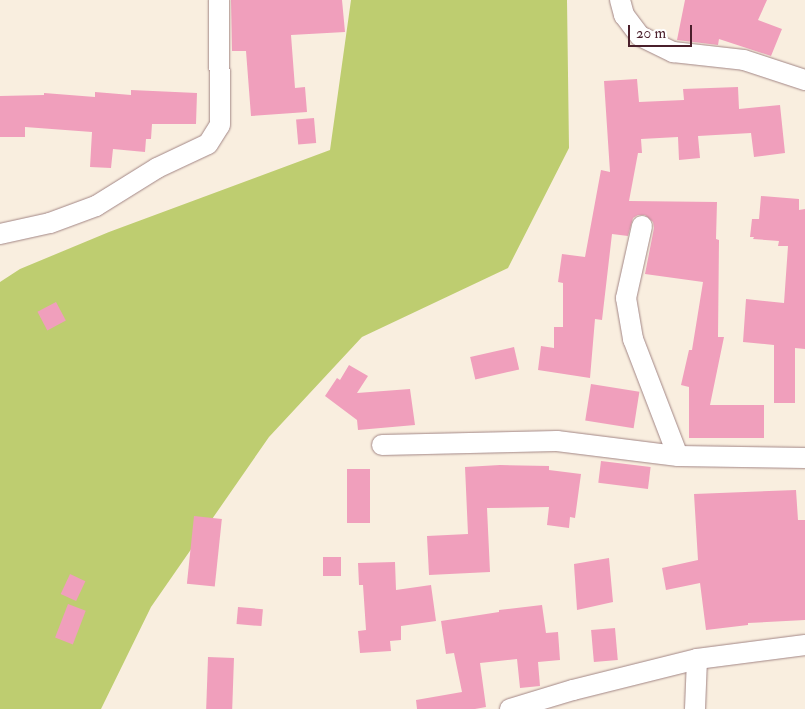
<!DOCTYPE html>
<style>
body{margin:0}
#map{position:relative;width:805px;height:709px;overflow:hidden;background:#f9eedf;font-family:"IM FELL Double Pica",serif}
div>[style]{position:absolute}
.green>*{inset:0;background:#becd70}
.building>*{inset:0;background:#f09fbc;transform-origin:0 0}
.roads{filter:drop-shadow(0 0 1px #a28685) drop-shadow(0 0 1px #a28685)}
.minor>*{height:20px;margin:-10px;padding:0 10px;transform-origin:10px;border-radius:10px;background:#fff}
span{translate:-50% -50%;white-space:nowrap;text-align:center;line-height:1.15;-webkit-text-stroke:4px #fff;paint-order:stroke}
.scale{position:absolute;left:628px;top:25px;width:64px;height:22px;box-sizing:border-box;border:2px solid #4a1f2b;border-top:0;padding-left:6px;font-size:15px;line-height:18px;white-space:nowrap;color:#4a1f2b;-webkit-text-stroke:4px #fff;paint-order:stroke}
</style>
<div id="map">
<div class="green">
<div style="clip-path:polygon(351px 0,567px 0,569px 148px,508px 268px,362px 337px,269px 437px,151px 607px,101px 709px,0 709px,0 282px,20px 269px,109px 232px,330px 150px)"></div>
</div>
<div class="building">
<div style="clip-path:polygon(231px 0,342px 0,345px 32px,291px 35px,295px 88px,305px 87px,307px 112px,251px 116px,246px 51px,232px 51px)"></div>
<div style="clip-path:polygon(685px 0,767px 0,758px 20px,782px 29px,771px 56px,719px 39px,718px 45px,677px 40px)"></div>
<div style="clip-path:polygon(637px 79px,639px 102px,684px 100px,683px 89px,738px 87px,739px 109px,780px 105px,785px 153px,754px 157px,751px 133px,698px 136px,700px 158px,679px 160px,678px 137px,641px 139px,642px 153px,638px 153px,629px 201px,717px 202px,716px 239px,719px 240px,718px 337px,724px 337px,710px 405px,764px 405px,764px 438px,689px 438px,689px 387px,681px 385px,689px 350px,692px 350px,703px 282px,645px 274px,654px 228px,653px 222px,645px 215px,638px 215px,633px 218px,628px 236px,612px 234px,602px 320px,595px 319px,590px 378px,538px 370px,541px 346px,554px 348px,554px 327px,563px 327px,563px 283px,558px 282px,562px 254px,585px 257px,601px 170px,610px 172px,604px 81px)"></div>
<div style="clip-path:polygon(131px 90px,197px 93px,196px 124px,152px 124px,151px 139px,146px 139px,145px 152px,113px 149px,111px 168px,90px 167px,92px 132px,25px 127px,25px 137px,0 137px,0 96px,44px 95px,44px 93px,95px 97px,95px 92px,131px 95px)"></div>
<div style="left:314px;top:118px;width:25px;height:18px;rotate:85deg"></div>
<div style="clip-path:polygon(761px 196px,799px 199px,799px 210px,805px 209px,805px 349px,795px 348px,795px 403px,774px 403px,774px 345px,743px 342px,746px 299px,784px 303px,788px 246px,778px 246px,779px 241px,753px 239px,754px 237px,750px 237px,752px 219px,759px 219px)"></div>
<div style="left:56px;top:302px;width:21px;height:21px;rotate:62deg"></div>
<div style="left:514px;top:347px;width:23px;height:45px;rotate:77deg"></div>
<div style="clip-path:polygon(349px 365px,368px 376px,357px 393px,410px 389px,415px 425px,358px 430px,357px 420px,325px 396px,337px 378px,340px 380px)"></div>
<div style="left:591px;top:384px;width:49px;height:37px;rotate:9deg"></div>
<div style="left:601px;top:461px;width:50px;height:22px;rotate:7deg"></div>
<div style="clip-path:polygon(500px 465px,549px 466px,549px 470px,581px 474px,575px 518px,570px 517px,569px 528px,547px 525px,549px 507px,487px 508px,490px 572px,429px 575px,427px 536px,468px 534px,465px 467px)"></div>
<div style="left:347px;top:469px;width:23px;height:54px"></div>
<div style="clip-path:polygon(796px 490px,798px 520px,805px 520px,805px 620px,748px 623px,748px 625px,706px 630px,700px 583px,666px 590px,662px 568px,698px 560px,694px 494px)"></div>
<div style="left:194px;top:516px;width:28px;height:68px;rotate:6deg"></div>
<div style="left:323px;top:557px;width:18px;height:19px"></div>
<div style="clip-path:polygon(609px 558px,613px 602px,577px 610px,574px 564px)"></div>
<div style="clip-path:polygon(395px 562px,396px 590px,431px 585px,436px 621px,401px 626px,401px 640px,390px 641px,391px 651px,360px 653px,358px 631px,366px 630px,363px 585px,359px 585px,358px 563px)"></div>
<div style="left:70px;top:574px;width:17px;height:22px;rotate:25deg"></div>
<div style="left:68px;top:604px;width:19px;height:36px;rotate:21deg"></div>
<div style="clip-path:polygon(542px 605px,546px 633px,558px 632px,560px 660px,538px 662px,540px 686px,520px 688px,517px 659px,480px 663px,486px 707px,475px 709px,417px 709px,416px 700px,462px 692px,454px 653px,446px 654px,441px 621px,499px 612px,499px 610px)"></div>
<div style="left:238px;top:607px;width:25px;height:17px;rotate:5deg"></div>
<div style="left:615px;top:628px;width:32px;height:24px;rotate:85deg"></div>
<div style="left:208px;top:657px;width:26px;height:52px;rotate:2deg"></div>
</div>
<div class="roads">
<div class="minor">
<div style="left:620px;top:0;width:16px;rotate:75deg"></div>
<div style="left:624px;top:15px;width:26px;rotate:53deg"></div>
<div style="left:640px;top:36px;width:37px;rotate:26deg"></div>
<div style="left:673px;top:52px;width:71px;rotate:6.4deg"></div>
<div style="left:744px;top:60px;width:64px;rotate:18.2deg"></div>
<div style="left:642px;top:226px;width:74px;rotate:102.5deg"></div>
<div style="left:626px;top:298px;width:42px;rotate:80.3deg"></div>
<div style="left:633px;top:339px;width:125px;rotate:69deg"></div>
<div style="left:0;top:234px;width:51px;rotate:-12.4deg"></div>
<div style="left:50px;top:223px;width:49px;rotate:-20.3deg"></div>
<div style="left:96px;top:206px;width:72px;rotate:-31.9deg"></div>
<div style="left:157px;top:168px;width:56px;rotate:-25.2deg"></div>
<div style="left:208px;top:144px;width:22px;rotate:-58deg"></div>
<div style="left:220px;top:125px;width:125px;rotate:-90.5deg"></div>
<div style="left:382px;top:445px;width:175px;rotate:-1.3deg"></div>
<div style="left:557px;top:441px;width:122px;rotate:7.1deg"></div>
<div style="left:678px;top:456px;width:127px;rotate:0.9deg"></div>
<div style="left:510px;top:709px;width:66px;rotate:-16.8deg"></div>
<div style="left:573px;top:690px;width:128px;rotate:-14deg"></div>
<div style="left:697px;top:659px;width:109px;rotate:-7.4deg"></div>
<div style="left:695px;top:709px;width:50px;rotate:-87.7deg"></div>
</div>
</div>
<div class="scale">20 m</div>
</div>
